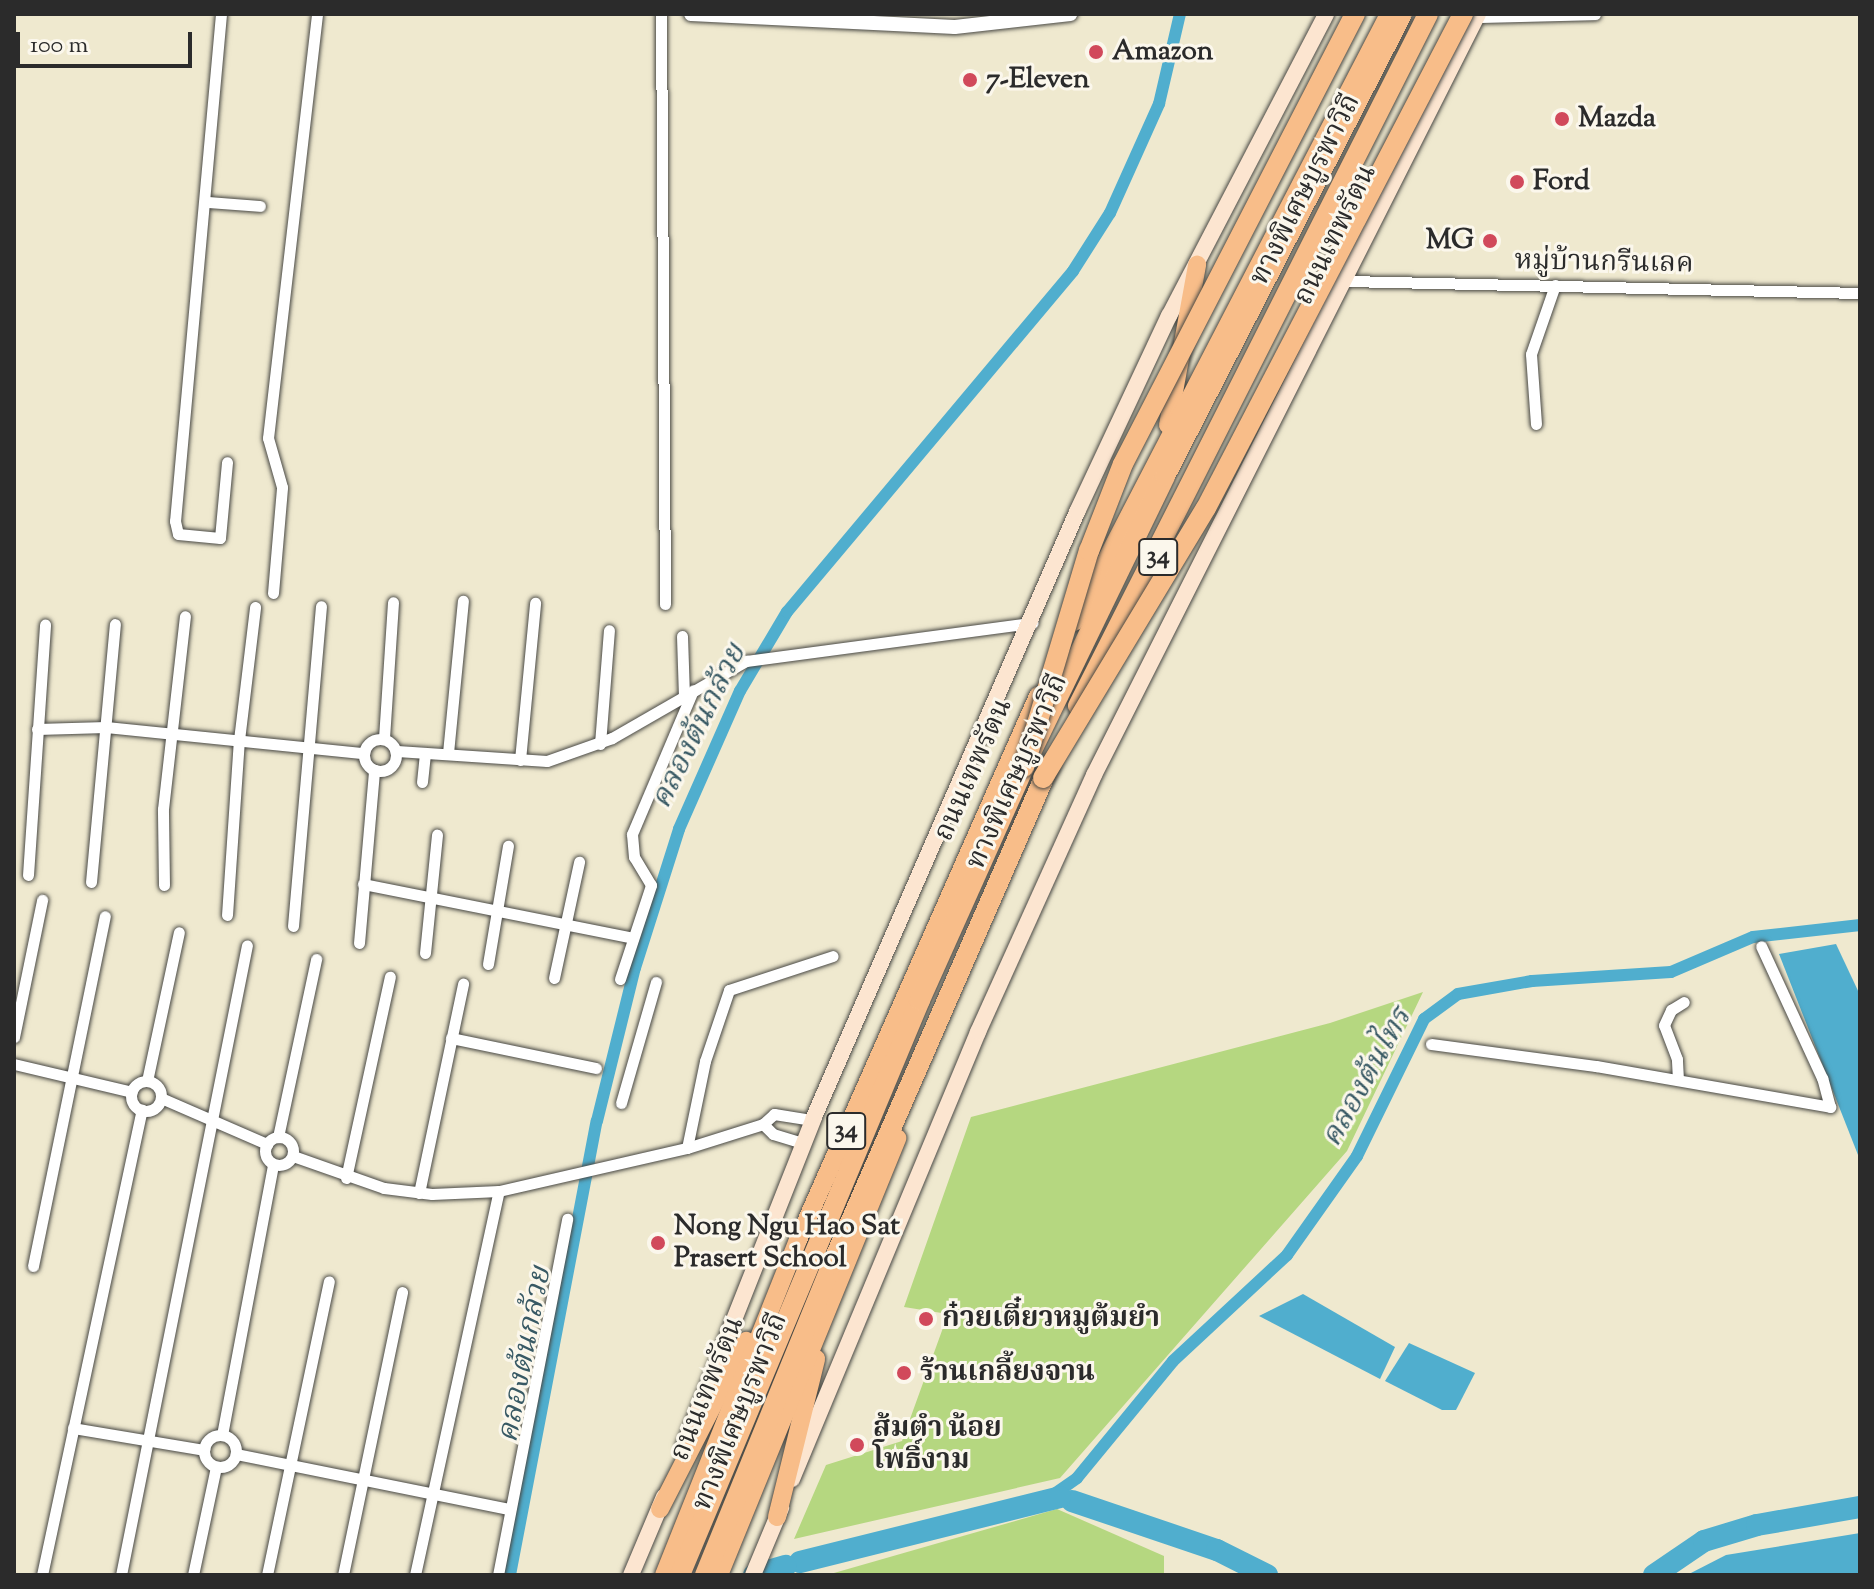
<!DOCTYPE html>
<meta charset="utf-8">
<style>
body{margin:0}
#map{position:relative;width:1874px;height:1589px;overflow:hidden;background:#efe9cf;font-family:"Sorts Mill Goudy","Noto Serif Thai",serif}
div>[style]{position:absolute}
.green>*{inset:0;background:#b5d780}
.water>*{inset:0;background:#50aece}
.canal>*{height:12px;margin:-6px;padding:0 6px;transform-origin:6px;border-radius:6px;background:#50aece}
.river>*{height:22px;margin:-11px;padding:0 11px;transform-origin:11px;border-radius:11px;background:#50aece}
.roads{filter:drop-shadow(0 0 2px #484844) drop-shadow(0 0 2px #484844)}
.minor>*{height:11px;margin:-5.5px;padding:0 5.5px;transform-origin:5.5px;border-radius:5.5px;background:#fff}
.minor>.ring{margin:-5.5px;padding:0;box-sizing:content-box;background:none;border:11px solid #fff;border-radius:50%}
.tertiary>*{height:14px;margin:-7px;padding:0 7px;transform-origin:7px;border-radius:7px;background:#fff}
.secondary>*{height:16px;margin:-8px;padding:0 8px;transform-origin:8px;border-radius:8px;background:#fce5d0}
.trunk>*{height:18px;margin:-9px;padding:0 9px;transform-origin:9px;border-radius:9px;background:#f8bd89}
.motorway>*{height:20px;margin:-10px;padding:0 10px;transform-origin:10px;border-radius:10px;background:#f8bd89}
.bridges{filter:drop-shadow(0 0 2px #484844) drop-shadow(0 0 2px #484844)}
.motorway-bridge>*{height:20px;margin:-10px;padding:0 10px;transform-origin:10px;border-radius:10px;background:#f8bd89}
.dots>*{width:22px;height:22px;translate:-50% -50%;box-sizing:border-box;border:4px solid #fbf7ec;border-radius:50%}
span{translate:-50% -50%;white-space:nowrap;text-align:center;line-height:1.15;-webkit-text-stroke:6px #fbf7ec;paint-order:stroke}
.shield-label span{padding:2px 6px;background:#fbf7ec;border:2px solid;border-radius:6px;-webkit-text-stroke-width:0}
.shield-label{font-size:26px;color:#2b2b2b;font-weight:700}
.poi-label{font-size:28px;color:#2b2b2b;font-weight:700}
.left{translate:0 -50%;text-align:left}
.right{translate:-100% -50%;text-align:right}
.street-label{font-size:28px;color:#2b2b2b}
.water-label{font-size:30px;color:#385964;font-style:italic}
.frame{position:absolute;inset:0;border:16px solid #2b2b2b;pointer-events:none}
.scale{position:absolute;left:16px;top:32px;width:176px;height:36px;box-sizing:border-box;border:4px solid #2b2b2b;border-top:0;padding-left:10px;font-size:24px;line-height:28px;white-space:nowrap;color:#2b2b2b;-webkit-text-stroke:6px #fbf7ec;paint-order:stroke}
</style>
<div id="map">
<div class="green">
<div style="clip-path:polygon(1423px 992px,1347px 1151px,1060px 1478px,794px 1539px,826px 1465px,902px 1441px,948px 1314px,904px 1307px,971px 1117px,1330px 1023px)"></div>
<div style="clip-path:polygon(1057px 1509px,1164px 1556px,1164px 1575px,827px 1575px)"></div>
</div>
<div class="water">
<div style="clip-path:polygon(1836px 944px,1860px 995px,1860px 1160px,1779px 954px)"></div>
<div style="clip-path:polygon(1303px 1294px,1395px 1347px,1380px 1379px,1259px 1316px)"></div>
<div style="clip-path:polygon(1409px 1343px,1475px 1373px,1456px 1410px,1442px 1410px,1385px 1381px)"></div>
<div style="clip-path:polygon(1860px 1533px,1860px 1575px,1687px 1575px,1726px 1555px)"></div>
</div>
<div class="canal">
<div style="left:1053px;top:1495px;width:29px;rotate:-35deg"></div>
<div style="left:1077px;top:1478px;width:151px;rotate:-50.6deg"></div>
<div style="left:1173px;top:1361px;width:156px;rotate:-42.9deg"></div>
<div style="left:1287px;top:1255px;width:121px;rotate:-54.7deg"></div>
<div style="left:1357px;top:1156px;width:153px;rotate:-63.9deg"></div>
<div style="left:1424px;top:1019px;width:42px;rotate:-36.3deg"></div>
<div style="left:1458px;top:994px;width:75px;rotate:-10deg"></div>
<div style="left:1532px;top:981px;width:139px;rotate:-3.7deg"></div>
<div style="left:1671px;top:972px;width:89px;rotate:-23.1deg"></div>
<div style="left:1753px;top:937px;width:108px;rotate:-6.4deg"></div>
<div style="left:510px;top:1575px;width:462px;rotate:-79.2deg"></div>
<div style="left:597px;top:1121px;width:158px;rotate:-76.1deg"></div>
<div style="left:635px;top:968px;width:146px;rotate:-72.4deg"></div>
<div style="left:679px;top:829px;width:151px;rotate:-66.2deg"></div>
<div style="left:740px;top:691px;width:92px;rotate:-59.3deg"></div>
<div style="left:787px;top:612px;width:445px;rotate:-50deg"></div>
<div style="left:1073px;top:271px;width:69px;rotate:-57.5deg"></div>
<div style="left:1110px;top:213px;width:120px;rotate:-65.8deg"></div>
<div style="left:1159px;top:104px;width:92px;rotate:-76.9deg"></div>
</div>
<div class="river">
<div style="left:1072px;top:1501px;width:153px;rotate:18.7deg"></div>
<div style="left:1217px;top:1550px;width:56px;rotate:26.6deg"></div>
<div style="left:800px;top:1562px;width:268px;rotate:-14deg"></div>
<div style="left:754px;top:1575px;width:33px;rotate:-16deg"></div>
<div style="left:1654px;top:1575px;width:60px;rotate:-34.2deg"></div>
<div style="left:1704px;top:1541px;width:55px;rotate:-16.8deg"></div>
<div style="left:1757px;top:1525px;width:105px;rotate:-9.9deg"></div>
</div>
<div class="roads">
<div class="minor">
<div style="left:221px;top:14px;width:509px;rotate:95.18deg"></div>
<div style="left:175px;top:521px;width:13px;rotate:77deg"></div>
<div style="left:178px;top:534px;width:42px;rotate:5.4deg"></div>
<div style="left:220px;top:538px;width:76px;rotate:-84.7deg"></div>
<div style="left:661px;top:14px;width:590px;rotate:89.61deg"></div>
<div style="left:1476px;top:17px;width:119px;rotate:-1.4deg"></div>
<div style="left:207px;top:202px;width:53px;rotate:4.3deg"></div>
<div style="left:1347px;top:281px;width:513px;rotate:1.34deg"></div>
<div style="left:1536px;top:424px;width:70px;rotate:-94.1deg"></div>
<div style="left:1531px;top:354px;width:73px;rotate:-70.8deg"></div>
<div style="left:273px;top:593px;width:106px;rotate:-85.1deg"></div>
<div style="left:282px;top:487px;width:51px;rotate:-105.9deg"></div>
<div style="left:268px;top:438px;width:427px;rotate:-83.4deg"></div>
<div style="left:682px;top:636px;width:60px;rotate:88.1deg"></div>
<div style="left:37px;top:729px;width:69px;rotate:-1.7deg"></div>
<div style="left:106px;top:727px;width:259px;rotate:5.8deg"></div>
<div style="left:384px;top:738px;width:136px;rotate:-86.2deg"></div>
<div class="ring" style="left:364px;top:739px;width:21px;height:21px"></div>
<div style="left:600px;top:744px;width:114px;rotate:-85.5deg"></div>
<div style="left:397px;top:751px;width:150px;rotate:3.8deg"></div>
<div style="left:547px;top:761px;width:69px;rotate:-19.5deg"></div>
<div style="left:612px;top:738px;width:155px;rotate:-29.9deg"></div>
<div style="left:746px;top:661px;width:289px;rotate:-7.6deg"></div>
<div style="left:448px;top:753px;width:153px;rotate:-84.4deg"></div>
<div style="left:520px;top:760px;width:158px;rotate:-84.5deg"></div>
<div style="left:422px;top:782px;width:29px;rotate:-84deg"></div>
<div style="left:28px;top:875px;width:251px;rotate:-86.1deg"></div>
<div style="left:91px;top:882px;width:259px;rotate:-84.7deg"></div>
<div style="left:363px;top:884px;width:275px;rotate:11.3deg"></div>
<div style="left:164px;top:885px;width:76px;rotate:-90.8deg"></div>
<div style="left:163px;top:809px;width:194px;rotate:-83.5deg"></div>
<div style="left:227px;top:915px;width:175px;rotate:-86.1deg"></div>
<div style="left:239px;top:740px;width:134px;rotate:-83.1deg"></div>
<div style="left:293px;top:926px;width:321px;rotate:-85deg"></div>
<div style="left:359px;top:943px;width:174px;rotate:-85deg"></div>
<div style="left:425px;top:953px;width:119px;rotate:-84.2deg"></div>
<div style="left:488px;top:964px;width:120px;rotate:-80.4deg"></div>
<div style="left:554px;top:978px;width:119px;rotate:-77.8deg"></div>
<div style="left:620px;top:979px;width:99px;rotate:-71.7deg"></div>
<div style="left:651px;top:885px;width:33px;rotate:-121deg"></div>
<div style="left:634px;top:857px;width:23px;rotate:-95deg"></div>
<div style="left:632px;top:834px;width:156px;rotate:-67deg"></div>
<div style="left:14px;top:1037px;width:140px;rotate:-78.4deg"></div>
<div style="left:451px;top:1038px;width:148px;rotate:11.7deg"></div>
<div style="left:1431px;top:1044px;width:166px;rotate:7.6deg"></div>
<div style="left:1596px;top:1066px;width:238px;rotate:9.9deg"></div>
<div style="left:1830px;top:1107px;width:30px;rotate:-105deg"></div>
<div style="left:1822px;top:1078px;width:145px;rotate:-114.8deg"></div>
<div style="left:14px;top:1064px;width:121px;rotate:13.3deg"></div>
<div style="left:1678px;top:1080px;width:21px;rotate:-93deg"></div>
<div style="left:1677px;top:1059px;width:36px;rotate:-111deg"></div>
<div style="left:1664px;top:1025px;width:17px;rotate:-65deg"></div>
<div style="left:1671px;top:1010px;width:15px;rotate:-32deg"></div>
<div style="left:147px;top:1081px;width:152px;rotate:-77.9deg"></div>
<div class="ring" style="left:131px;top:1081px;width:19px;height:19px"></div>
<div style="left:161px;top:1098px;width:116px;rotate:23.5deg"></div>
<div style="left:621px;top:1103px;width:126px;rotate:-73.9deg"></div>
<div style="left:763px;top:1124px;width:14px;rotate:45deg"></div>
<div style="left:773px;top:1134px;width:31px;rotate:17deg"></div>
<div class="ring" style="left:265px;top:1137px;width:17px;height:17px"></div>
<div style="left:278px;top:1137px;width:182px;rotate:-77.9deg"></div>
<div style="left:687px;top:1148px;width:89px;rotate:-78.3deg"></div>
<div style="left:705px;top:1061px;width:75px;rotate:-71.3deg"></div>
<div style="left:729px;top:990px;width:109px;rotate:-18.1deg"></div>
<div style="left:293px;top:1156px;width:96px;rotate:19.4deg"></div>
<div style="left:384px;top:1188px;width:48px;rotate:7.1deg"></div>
<div style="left:432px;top:1194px;width:67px;rotate:-2.6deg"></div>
<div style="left:499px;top:1191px;width:193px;rotate:-12.9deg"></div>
<div style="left:687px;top:1148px;width:80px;rotate:-17.5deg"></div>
<div style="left:763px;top:1124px;width:15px;rotate:-42deg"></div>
<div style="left:774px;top:1114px;width:39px;rotate:9deg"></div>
<div style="left:346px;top:1178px;width:206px;rotate:-77.7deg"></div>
<div style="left:419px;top:1193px;width:214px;rotate:-78.1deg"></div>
<div style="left:33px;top:1266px;width:357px;rotate:-78.4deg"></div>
<div style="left:73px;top:1428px;width:133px;rotate:9.5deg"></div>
<div style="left:222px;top:1435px;width:275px;rotate:-79.3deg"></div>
<div class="ring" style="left:204px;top:1435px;width:21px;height:21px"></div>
<div style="left:236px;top:1454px;width:279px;rotate:11.4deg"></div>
<div style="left:42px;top:1575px;width:476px;rotate:-77.9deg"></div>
<div style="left:121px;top:1575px;width:642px;rotate:-78.69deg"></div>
<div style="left:193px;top:1575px;width:110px;rotate:-78deg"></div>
<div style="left:267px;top:1575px;width:300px;rotate:-78.1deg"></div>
<div style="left:343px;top:1575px;width:289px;rotate:-78.2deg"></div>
<div style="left:415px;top:1575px;width:393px;rotate:-77.7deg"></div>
<div style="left:498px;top:1575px;width:363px;rotate:-79deg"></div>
</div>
<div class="tertiary">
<div style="left:691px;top:14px;width:264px;rotate:2.8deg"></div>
<div style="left:955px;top:27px;width:116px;rotate:-6.4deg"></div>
</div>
<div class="secondary">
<div style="left:684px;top:1446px;width:354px;rotate:-68.4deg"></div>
<div style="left:814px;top:1117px;width:660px;rotate:-66.5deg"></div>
<div style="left:1077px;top:512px;width:217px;rotate:-64.9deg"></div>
<div style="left:1169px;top:316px;width:340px;rotate:-62.5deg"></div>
<div style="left:792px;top:1479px;width:484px;rotate:-67.4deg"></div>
<div style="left:978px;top:1032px;width:282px;rotate:-65.7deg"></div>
<div style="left:1094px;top:775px;width:852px;rotate:-63.22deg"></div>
<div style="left:631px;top:1575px;width:85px;rotate:-67.1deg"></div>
<div style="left:753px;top:1575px;width:73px;rotate:-67.3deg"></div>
</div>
<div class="trunk">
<div style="left:1168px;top:425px;width:163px;rotate:-79.7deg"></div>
<div style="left:1074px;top:622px;width:685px;rotate:-62.61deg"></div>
<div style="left:660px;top:1509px;width:189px;rotate:-62.9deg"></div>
<div style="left:777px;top:1517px;width:163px;rotate:-76.1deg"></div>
<div style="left:664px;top:1575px;width:361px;rotate:-68.2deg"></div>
<div style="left:798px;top:1240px;width:595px;rotate:-66.19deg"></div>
<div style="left:719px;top:1575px;width:472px;rotate:-67.8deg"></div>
</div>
<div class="motorway">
<div style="left:1078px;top:706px;width:775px;rotate:-63.17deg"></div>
<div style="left:680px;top:1575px;width:623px;rotate:-67.34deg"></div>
<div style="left:920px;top:1000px;width:255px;rotate:-65.9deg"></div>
<div style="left:1024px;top:767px;width:323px;rotate:-64.1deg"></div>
<div style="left:1165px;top:476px;width:519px;rotate:-62.84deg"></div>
<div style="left:705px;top:1575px;width:336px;rotate:-67.8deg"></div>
<div style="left:832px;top:1264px;width:545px;rotate:-66.44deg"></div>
</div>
</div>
<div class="bridges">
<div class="motorway-bridge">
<div style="left:1024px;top:767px;width:226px;rotate:-73.3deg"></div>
<div style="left:1089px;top:551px;width:93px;rotate:-68.7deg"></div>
<div style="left:1123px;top:464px;width:506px;rotate:-62.73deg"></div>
<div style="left:1043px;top:778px;width:315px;rotate:-58.9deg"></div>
<div style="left:1206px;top:508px;width:557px;rotate:-62.51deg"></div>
</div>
</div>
<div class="dots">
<div style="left:1096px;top:52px;background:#d1495b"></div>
<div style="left:970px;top:80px;background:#d1495b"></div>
<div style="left:1562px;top:119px;background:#d1495b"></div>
<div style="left:1517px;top:182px;background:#d1495b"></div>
<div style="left:1490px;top:241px;background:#d1495b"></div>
<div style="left:658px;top:1243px;background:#d1495b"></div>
<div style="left:926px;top:1319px;background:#d1495b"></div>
<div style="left:904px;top:1373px;background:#d1495b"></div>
<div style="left:857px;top:1445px;background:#d1495b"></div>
</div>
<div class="shield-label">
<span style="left:1158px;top:557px">34</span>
<span style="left:846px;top:1131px">34</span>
</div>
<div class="poi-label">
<span class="left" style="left:1112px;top:52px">Amazon</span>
<span class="left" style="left:986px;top:80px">7-Eleven</span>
<span class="left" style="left:1578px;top:119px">Mazda</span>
<span class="left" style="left:1533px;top:182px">Ford</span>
<span class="right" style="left:1474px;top:241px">MG</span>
<span class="left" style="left:674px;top:1243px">Nong Ngu Hao Sat<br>Prasert School</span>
<span class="left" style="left:942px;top:1319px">ก๋วยเตี๋ยวหมูต้มยำ</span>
<span class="left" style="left:920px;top:1373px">ร้านเกลี้ยงจาน</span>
<span class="left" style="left:873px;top:1445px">ส้มตำ น้อย<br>โพธิ์งาม</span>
</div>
<div class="street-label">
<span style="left:1306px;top:190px;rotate:-63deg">ทางพิเศษบูรพาวิถี</span>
<span style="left:1336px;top:235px;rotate:-64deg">ถนนเทพรัตน</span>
<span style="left:1604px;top:263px;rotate:1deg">หมู่บ้านกรีนเลค</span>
<span style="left:974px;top:770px;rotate:-66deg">ถนนเทพรัตน</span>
<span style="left:1018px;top:772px;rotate:-66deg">ทางพิเศษบูรพาวิถี</span>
<span style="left:708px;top:1389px;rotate:-68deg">ถนนเทพรัตน</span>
<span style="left:741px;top:1412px;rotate:-68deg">ทางพิเศษบูรพาวิถี</span>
</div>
<div class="water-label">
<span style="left:700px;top:727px;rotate:-64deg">คลองต้นกล้วย</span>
<span style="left:1368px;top:1078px;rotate:-61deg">คลองต้นไทร</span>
<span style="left:526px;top:1355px;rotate:-79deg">คลองต้นกล้วย</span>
</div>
<div class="frame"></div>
<div class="scale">100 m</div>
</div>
